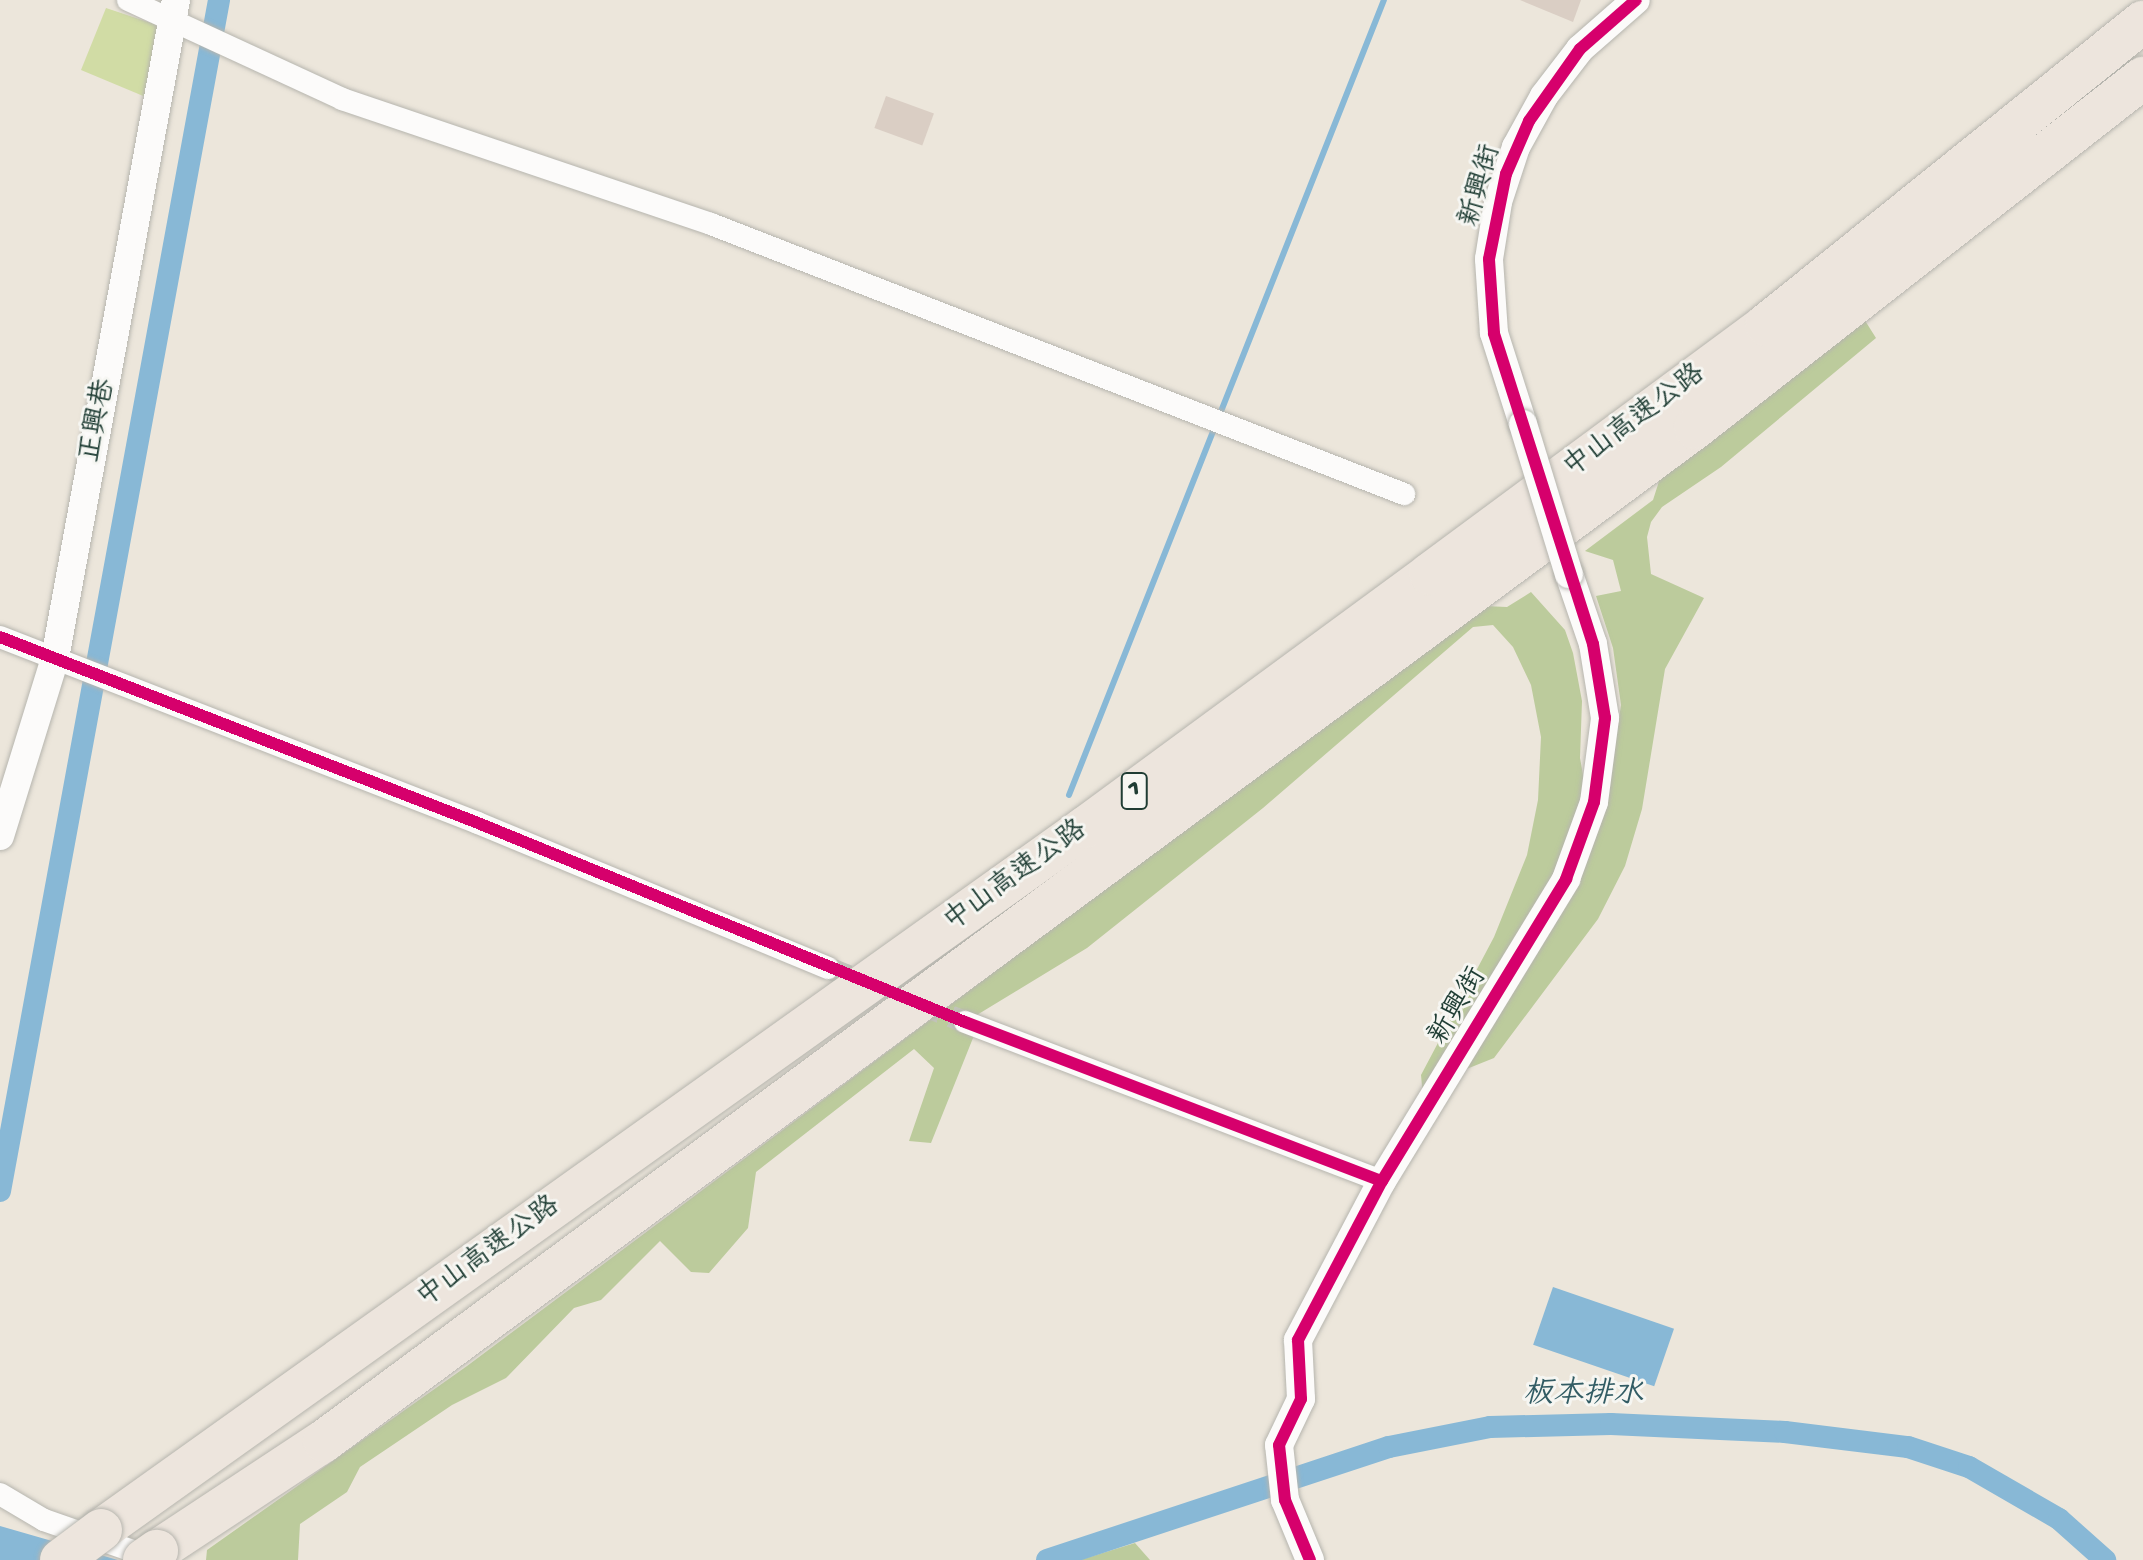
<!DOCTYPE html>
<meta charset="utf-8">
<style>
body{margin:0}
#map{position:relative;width:2143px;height:1560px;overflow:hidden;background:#ece6db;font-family:"Gochi Hand","LXGW WenKai TC",sans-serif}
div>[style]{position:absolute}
.green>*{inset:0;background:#d1dca5}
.forest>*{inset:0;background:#bccb9c}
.water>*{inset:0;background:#88b8d6;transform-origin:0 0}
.stream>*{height:6px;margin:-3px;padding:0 3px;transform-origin:3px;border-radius:3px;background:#88b8d6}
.canal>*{height:22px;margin:-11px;padding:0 11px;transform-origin:11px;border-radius:11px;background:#88b8d6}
.building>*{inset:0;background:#dacec4;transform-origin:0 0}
.minor-tunnel>*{height:22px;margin-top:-11px;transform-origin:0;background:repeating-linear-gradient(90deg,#c3c4ba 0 22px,transparent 0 33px)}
.roads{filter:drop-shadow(0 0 2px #b6b5ae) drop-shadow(0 0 2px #b6b5ae)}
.minor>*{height:22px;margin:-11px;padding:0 11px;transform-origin:11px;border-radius:11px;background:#fcfbfa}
.tertiary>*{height:28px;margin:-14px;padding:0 14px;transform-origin:14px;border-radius:14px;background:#fcfbfa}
.motorway>*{height:42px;margin:-21px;padding:0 21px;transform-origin:21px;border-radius:21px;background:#ede5dd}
.bridges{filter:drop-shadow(0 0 2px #b6b5ae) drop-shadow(0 0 2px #b6b5ae)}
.tertiary-bridge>*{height:28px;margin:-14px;padding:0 14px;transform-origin:14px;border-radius:14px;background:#fcfbfa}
.motorway-bridge>*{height:42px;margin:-21px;padding:0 21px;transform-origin:21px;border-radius:21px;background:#ede5dd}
.cycleway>*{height:12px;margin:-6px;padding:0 6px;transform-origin:6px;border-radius:6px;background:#d6006c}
span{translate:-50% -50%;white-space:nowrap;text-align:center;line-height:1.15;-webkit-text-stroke:6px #f6f6f2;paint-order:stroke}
.shield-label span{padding:2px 6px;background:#f6f6f2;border:2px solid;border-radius:6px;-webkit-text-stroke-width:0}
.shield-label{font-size:26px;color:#1f3d34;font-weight:700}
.street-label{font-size:28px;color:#1f3d34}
.water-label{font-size:30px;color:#325c64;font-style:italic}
</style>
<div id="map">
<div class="green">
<div style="clip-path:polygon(106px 8px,160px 26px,148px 98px,81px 70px)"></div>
</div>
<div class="forest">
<div style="clip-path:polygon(1864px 319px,1876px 338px,1721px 467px,1662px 507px,1651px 522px,1647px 537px,1651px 574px,1704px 598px,1665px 669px,1642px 809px,1625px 866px,1598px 919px,1494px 1058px,1464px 1070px,1609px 786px,1621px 705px,1613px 648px,1596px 596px,1621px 591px,1613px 560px,1585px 551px,1653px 500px,1661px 475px)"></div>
<div style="clip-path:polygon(1531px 592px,1565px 630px,1573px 653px,1582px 701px,1580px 758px,1585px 786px,1558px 870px,1423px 1096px,1421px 1075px,1494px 937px,1527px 855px,1538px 800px,1541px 737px,1531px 685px,1513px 647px,1493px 625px,1473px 627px,1263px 808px,1087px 948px,967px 1021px,975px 1033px,931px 1143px,909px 1141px,934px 1068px,914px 1049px,756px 1172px,748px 1228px,709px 1273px,691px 1272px,660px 1241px,601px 1300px,574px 1308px,506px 1378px,452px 1405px,360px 1467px,347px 1492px,300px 1524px,298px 1560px,206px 1560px,207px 1550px,467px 1366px,1484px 606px,1507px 607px)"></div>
<div style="clip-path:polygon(1135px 1543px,1150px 1560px,1080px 1560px)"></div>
</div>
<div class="water">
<div style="left:1553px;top:1287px;width:128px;height:61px;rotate:19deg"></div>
<div style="clip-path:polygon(0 1526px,118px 1560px,0 1560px)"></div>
</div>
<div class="stream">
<div style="left:1069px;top:795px;width:855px;rotate:-68.39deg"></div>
</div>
<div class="canal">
<div style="left:0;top:1191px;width:1211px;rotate:-79.58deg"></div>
<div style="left:1047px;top:1560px;width:360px;rotate:-18.3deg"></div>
<div style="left:1389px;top:1447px;width:103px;rotate:-11.2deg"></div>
<div style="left:1490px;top:1427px;width:121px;rotate:-1.4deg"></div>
<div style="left:1611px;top:1424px;width:174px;rotate:2.6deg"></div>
<div style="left:1785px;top:1432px;width:124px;rotate:7deg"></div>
<div style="left:1908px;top:1447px;width:64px;rotate:18.2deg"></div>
<div style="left:1969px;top:1467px;width:104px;rotate:30deg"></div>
<div style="left:2059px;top:1519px;width:62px;rotate:41.7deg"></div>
</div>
<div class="building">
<div style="clip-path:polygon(1520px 0,1581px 0,1573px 22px)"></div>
<div style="left:886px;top:96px;width:51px;height:34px;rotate:20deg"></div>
</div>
<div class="minor-tunnel">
<div style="left:828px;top:968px;width:147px;rotate:21.5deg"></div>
</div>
<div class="roads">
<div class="minor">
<div style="left:128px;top:0;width:236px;rotate:24.8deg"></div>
<div style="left:342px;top:99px;width:390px;rotate:18.7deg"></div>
<div style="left:711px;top:224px;width:744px;rotate:21.29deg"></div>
<div style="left:0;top:637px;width:513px;rotate:21.26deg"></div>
<div style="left:478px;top:823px;width:379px;rotate:22.5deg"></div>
<div style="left:965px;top:1022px;width:446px;rotate:20.9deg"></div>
<div style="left:0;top:1494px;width:51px;rotate:30.6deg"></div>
<div style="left:44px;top:1520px;width:115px;rotate:19.2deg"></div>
</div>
<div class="tertiary">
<div style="left:1523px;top:424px;width:96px;rotate:-107.7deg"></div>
<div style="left:1494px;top:333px;width:74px;rotate:-93.9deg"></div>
<div style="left:1489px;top:259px;width:58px;rotate:-81deg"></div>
<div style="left:1498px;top:202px;width:58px;rotate:-71.9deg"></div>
<div style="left:1516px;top:147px;width:58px;rotate:-61.2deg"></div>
<div style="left:1544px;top:96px;width:59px;rotate:-52.5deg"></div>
<div style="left:1580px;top:49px;width:74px;rotate:-41.2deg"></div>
<div style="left:0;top:836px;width:186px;rotate:-72.8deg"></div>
<div style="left:55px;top:658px;width:669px;rotate:-79.58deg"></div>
<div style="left:1310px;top:1560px;width:65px;rotate:-112.6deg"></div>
<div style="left:1285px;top:1500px;width:55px;rotate:-96.2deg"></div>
<div style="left:1279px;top:1445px;width:51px;rotate:-64.4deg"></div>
<div style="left:1301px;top:1399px;width:59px;rotate:-92.9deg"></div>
<div style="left:1298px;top:1340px;width:180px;rotate:-62.2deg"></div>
<div style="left:1382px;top:1181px;width:354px;rotate:-58.6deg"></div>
<div style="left:1566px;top:879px;width:82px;rotate:-70deg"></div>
<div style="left:1594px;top:802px;width:85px;rotate:-82.5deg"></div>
<div style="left:1605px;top:718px;width:75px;rotate:-99.2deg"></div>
<div style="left:1593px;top:644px;width:74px;rotate:-108.9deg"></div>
</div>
<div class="motorway">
<div style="left:101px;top:1530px;width:1210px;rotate:-35.52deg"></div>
<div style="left:1086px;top:827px;width:427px;rotate:-36.3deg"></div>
<div style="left:1430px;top:574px;width:418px;rotate:-36.5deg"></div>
<div style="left:1766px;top:325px;width:484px;rotate:-38.8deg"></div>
<div style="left:157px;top:1551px;width:200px;rotate:-33.4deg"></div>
<div style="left:324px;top:1441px;width:1705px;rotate:-36.46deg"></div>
<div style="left:1695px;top:428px;width:569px;rotate:-38deg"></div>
</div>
</div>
<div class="bridges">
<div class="tertiary-bridge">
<div style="left:1523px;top:424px;width:157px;rotate:73deg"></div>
</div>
<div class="motorway-bridge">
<div style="left:61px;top:1560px;width:50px;rotate:-36.9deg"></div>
<div style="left:144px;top:1560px;width:16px;rotate:-35deg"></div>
</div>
</div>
<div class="cycleway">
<div style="left:0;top:637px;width:513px;rotate:21.26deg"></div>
<div style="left:478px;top:823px;width:526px;rotate:22.23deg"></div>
<div style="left:965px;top:1022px;width:446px;rotate:20.9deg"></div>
<div style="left:1310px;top:1560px;width:65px;rotate:-112.6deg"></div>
<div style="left:1285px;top:1500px;width:55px;rotate:-96.2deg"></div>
<div style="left:1279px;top:1445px;width:51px;rotate:-64.4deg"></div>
<div style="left:1301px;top:1399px;width:59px;rotate:-92.9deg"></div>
<div style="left:1298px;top:1340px;width:180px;rotate:-62.2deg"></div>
<div style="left:1382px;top:1181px;width:354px;rotate:-58.6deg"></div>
<div style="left:1566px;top:879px;width:82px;rotate:-70deg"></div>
<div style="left:1594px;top:802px;width:85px;rotate:-82.5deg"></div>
<div style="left:1605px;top:718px;width:75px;rotate:-99.2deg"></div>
<div style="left:1593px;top:644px;width:326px;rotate:-107.7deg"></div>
<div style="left:1494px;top:333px;width:74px;rotate:-93.9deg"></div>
<div style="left:1489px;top:259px;width:87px;rotate:-78.7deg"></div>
<div style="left:1506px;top:174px;width:58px;rotate:-66.5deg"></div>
<div style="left:1529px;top:121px;width:88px;rotate:-54.7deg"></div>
<div style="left:1580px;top:49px;width:74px;rotate:-41.2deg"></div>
</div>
<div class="shield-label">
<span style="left:1134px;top:791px">1</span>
</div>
<div class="street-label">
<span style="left:1482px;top:186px;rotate:-74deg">新興街</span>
<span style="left:99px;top:421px;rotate:-79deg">正興巷</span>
<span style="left:1635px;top:422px;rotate:-37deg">中山高速公路</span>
<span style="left:1016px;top:877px;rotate:-36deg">中山高速公路</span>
<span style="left:1459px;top:1007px;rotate:-59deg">新興街</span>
<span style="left:489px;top:1253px;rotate:-36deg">中山高速公路</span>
</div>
<div class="water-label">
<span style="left:1583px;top:1396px">板本排水</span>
</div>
</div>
